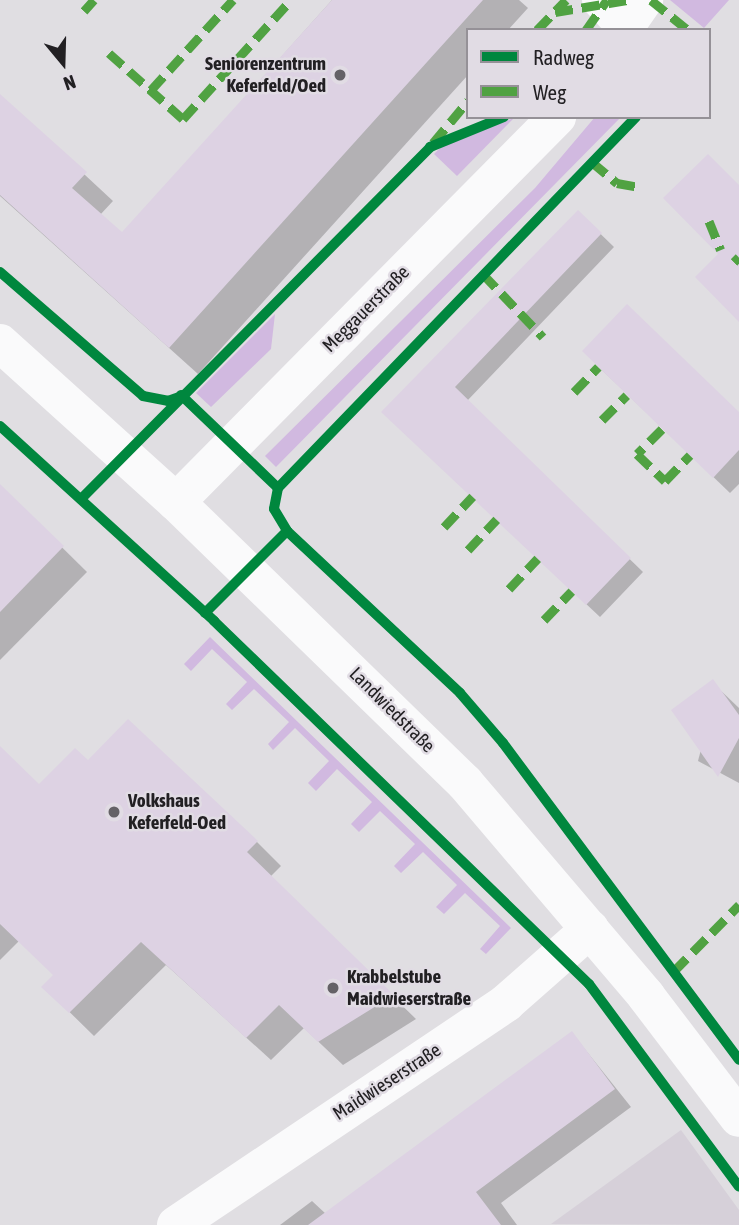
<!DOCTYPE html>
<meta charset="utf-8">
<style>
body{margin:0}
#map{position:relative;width:739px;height:1225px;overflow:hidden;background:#e0dee2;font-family:"Asap Condensed",sans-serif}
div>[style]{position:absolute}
.built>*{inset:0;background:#d6d0d9}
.green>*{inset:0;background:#d1b9e0}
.shadow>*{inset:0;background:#0003}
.building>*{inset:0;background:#ddd2e3}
.street>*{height:38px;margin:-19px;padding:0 19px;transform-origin:19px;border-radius:19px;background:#fafafb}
.secondary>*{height:38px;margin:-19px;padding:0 19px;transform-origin:19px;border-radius:19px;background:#fafafb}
.quiet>*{height:9px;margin-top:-4.5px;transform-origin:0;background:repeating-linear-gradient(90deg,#50a242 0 18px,transparent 0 27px)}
.cycleway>*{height:10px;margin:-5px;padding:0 5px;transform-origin:5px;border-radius:5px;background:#00873e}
.dots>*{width:19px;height:19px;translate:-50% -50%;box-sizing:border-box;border:4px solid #e1dce4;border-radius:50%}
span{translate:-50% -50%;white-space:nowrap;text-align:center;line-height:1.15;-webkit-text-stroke:5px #e1dce4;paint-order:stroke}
.poi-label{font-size:19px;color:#222023;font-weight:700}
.right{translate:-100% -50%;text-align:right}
.left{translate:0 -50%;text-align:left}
.street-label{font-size:19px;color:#222023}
.legend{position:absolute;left:466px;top:28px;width:245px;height:91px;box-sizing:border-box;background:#e1dce4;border:2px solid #959197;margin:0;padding:9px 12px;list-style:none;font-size:21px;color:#222023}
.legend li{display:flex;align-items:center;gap:14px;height:35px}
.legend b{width:35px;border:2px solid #959197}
.north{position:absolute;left:28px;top:28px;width:70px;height:70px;-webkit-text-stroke:5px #e1dce4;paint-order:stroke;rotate:161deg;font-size:19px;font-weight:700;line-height:28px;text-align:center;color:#222023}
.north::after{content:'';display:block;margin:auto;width:24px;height:32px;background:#222023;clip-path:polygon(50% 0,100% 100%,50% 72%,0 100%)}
</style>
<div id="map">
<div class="built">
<div style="clip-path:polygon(681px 1130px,739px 1210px,739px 1225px,551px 1224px)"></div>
</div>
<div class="green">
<div style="clip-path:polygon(670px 0,729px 0,704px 28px)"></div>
<div style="clip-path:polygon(595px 117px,621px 117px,276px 467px,265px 456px,535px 188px)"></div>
<div style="clip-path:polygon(514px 118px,457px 176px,434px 154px,443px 145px)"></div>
<div style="clip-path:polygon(275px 314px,271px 349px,211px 407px,196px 393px)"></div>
<div style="clip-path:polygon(210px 637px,511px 928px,486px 954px,480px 949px,500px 926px,465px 893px,444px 914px,436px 907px,457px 885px,423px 852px,401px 873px,394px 866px,415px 844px,380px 811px,359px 832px,351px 824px,372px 802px,337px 769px,316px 791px,308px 783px,329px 761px,295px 728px,273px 750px,268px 744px,289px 722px,254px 689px,232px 710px,226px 704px,247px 682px,212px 649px,191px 671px,184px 664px)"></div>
</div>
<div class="shadow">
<div style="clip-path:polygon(332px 0,519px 0,528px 8px,508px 30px,468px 30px,468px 75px,198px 374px,0 196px,0 96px,113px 201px,100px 215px,122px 235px)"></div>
<div style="clip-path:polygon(578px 212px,614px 247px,467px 401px,643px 572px,600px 617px,396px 425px)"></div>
<div style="clip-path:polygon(600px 368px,739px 414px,739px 484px,730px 493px)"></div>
<div style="clip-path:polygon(10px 496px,87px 572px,0 660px,0 506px)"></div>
<div style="clip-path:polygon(717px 687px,739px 708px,739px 783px,698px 761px)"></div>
<div style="clip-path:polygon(0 748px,39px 786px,88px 763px,257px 842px,281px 866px,270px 877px,416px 1019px,343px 1065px,304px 1028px,271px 1060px,166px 965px,94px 1036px,44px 987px,55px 975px,19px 941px,0 960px)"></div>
<div style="clip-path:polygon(572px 1033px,631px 1107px,501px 1203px,517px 1225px,280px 1225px,312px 1201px,326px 1214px)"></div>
</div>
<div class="building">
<div style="clip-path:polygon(332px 0,483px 0,169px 348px,0 195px,0 94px,87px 172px,72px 188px,122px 232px)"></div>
<div style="clip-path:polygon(708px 154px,739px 185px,739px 322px,695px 277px,718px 254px,663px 198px)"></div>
<div style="clip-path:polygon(578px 210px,602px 233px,455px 387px,631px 558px,586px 605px,381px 412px)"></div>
<div style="clip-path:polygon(627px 304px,739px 412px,739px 450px,713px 478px,582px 351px)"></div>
<div style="clip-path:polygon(0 484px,64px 546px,0 612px)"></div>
<div style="clip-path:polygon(713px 679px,739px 715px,739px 738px,718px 777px,671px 710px)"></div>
<div style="clip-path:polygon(128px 719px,258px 841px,247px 852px,394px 995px,318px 1042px,279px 1005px,246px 1038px,141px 942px,69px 1013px,41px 987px,53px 975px,0 924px,0 746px,39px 784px,75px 748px,88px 760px)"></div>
<div style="clip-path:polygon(572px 1031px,615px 1089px,476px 1192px,501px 1225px,308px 1225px)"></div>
</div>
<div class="street">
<div style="left:601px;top:0;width:35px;rotate:47deg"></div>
<div style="left:623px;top:30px;width:37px;rotate:-55deg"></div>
<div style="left:176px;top:502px;width:542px;rotate:-45.3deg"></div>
<div style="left:176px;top:1225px;width:398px;rotate:-33.9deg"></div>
<div style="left:506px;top:1003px;width:112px;rotate:-41.4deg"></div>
</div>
<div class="secondary">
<div style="left:0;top:343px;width:237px;rotate:42.1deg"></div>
<div style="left:176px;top:502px;width:403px;rotate:44.2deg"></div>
<div style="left:465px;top:783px;width:280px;rotate:49.6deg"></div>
<div style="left:646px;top:996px;width:153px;rotate:52.7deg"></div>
</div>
<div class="quiet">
<div style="left:651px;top:0;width:48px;rotate:39deg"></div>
<div style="left:84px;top:11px;width:15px;rotate:-48deg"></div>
<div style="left:555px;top:12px;width:73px;rotate:-9.5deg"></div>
<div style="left:537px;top:30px;width:42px;rotate:-46deg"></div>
<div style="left:586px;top:30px;width:37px;rotate:-55deg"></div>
<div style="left:109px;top:53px;width:99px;rotate:41.7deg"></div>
<div style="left:183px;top:119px;width:161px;rotate:-47.8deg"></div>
<div style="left:151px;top:90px;width:122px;rotate:-47.7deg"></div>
<div style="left:433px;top:143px;width:55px;rotate:-50.2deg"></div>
<div style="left:592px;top:162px;width:33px;rotate:40deg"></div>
<div style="left:617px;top:183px;width:22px;rotate:10deg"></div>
<div style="left:709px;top:221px;width:31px;rotate:68deg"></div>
<div style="left:734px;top:262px;width:7px;rotate:-45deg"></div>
<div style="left:483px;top:274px;width:87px;rotate:46.4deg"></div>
<div style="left:574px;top:392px;width:35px;rotate:-46deg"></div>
<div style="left:602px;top:420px;width:35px;rotate:-45deg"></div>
<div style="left:662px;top:429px;width:35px;rotate:135deg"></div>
<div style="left:637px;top:454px;width:39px;rotate:44deg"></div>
<div style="left:665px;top:481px;width:36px;rotate:-46deg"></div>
<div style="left:444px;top:527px;width:42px;rotate:-46.9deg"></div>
<div style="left:468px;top:550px;width:42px;rotate:-46.9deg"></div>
<div style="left:509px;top:589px;width:42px;rotate:-46.9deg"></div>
<div style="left:544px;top:620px;width:40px;rotate:-46deg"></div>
<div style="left:674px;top:971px;width:93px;rotate:-45.4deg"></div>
</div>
<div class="cycleway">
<div style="left:636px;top:117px;width:516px;rotate:133.98deg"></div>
<div style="left:278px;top:488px;width:21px;rotate:101deg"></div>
<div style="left:274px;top:509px;width:26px;rotate:59deg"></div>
<div style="left:287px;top:531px;width:237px;rotate:43.1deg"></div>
<div style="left:460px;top:693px;width:66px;rotate:49.3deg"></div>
<div style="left:503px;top:743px;width:395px;rotate:53.3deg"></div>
<div style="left:0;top:272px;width:189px;rotate:40.9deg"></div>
<div style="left:143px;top:396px;width:25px;rotate:11deg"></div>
<div style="left:168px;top:401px;width:12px;rotate:-20deg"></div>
<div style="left:181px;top:395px;width:134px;rotate:43.8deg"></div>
<div style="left:0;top:426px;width:290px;rotate:42.3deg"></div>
<div style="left:214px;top:621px;width:522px;rotate:44.07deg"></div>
<div style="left:589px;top:984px;width:252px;rotate:53.5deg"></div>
<div style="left:81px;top:499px;width:496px;rotate:-45.2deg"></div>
<div style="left:430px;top:147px;width:80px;rotate:-22.1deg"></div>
<div style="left:205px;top:613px;width:116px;rotate:-45deg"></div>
</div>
<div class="dots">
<div style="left:340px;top:75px;background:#646266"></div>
<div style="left:114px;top:812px;background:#646266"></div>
<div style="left:333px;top:988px;background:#646266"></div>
</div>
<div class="poi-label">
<span class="right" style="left:326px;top:75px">Seniorenzentrum<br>Keferfeld/Oed</span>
<span class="left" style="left:128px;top:812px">Volkshaus<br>Keferfeld-Oed</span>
<span class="left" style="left:347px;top:988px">Krabbelstube<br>Maidwieserstraße</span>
</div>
<div class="street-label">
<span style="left:366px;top:309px;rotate:-45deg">Meggauerstraße</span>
<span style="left:392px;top:710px;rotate:45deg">Landwiedstraße</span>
<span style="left:387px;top:1082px;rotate:-33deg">Maidwieserstraße</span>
</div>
<ul class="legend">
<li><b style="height:9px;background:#00873e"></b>Radweg</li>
<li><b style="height:9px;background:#50a242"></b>Weg</li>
</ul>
<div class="north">N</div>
</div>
